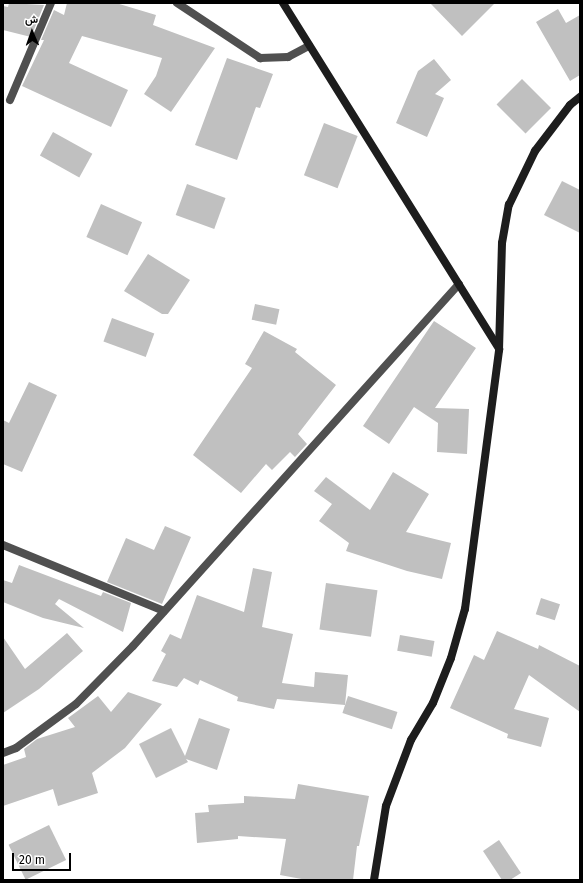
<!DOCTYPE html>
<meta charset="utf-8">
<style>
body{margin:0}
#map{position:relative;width:583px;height:883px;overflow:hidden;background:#fff;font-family:"Fira Sans",Vazirmatn,sans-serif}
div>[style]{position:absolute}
.building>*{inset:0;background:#c0c0c0;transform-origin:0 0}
.minor>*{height:8px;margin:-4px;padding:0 4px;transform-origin:4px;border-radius:4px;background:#505050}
.secondary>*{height:8px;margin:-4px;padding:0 4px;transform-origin:4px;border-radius:4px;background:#1d1d1d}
span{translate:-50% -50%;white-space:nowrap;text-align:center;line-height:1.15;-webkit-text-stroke:3px #fff;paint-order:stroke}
.frame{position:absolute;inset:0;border:4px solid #000;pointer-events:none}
.north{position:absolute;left:12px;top:12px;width:40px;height:40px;-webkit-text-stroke:3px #fff;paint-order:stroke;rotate:358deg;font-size:11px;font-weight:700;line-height:16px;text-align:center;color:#000}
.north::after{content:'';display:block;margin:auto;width:14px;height:18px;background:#000;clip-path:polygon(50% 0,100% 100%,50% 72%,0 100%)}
.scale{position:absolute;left:12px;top:853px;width:59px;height:18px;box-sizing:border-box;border:2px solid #000;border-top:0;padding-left:5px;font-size:12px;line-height:14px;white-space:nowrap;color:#000;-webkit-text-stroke:3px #fff;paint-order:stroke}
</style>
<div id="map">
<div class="building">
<div style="clip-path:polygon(9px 3px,44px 5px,31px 37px,3px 30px,3px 6px,8px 7px)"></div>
<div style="clip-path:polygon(67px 3px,116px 3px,156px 15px,153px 25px,215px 48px,171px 112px,144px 94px,156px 76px,162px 58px,82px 36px,69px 63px,128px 90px,111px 127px,22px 86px,44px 40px,41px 40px,54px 10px,64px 15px)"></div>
<div style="clip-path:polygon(430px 3px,495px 3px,462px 36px)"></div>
<div style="clip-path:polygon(558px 9px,566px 23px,580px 15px,580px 75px,570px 81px,536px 22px)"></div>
<div style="clip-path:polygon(227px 58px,273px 74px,260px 108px,256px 107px,237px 160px,195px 145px)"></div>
<div style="clip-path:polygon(434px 59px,451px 80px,435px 94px,444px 98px,427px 137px,396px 123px,418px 71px)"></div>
<div style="left:522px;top:79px;width:41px;height:36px;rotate:45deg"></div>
<div style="left:324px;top:123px;width:36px;height:56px;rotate:21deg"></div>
<div style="left:53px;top:132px;width:45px;height:27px;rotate:29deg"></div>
<div style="clip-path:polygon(562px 181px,580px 190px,580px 233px,544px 215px)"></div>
<div style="left:187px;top:184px;width:41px;height:33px;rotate:20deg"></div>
<div style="left:101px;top:204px;width:45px;height:36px;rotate:24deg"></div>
<div style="clip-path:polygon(148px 254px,190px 280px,168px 314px,162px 314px,124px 291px)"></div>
<div style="left:255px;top:304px;width:25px;height:16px;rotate:12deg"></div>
<div style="left:112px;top:318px;width:45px;height:25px;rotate:20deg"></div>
<div style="clip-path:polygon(434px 321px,476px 348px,435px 408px,469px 409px,467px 454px,437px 452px,438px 423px,414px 407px,389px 444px,363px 426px)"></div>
<div style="clip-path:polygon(264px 331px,297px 349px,295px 352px,336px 385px,298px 434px,307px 444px,295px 457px,290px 452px,272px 470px,266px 464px,241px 493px,193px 455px,252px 368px,245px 364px)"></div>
<div style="clip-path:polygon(29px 382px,57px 395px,22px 472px,3px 464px,3px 420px,9px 423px)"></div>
<div style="clip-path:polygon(393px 472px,429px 494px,406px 532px,451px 543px,442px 579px,407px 571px,346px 551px,349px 543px,319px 521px,332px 504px,314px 491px,326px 477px,370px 510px)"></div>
<div style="clip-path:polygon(165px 526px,191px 537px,162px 604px,107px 582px,126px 538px,154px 550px)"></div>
<div style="clip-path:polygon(19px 565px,101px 596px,103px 592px,131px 603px,123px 632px,59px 599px,55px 604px,84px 628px,43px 618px,3px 602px,3px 580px,12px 583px)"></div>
<div style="clip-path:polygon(253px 568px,272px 572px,262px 627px,293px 634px,282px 683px,314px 687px,315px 672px,348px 675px,345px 705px,277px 699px,274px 709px,237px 701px,238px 697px,200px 680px,198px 685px,184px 678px,177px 687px,152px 681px,166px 654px,161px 651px,170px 634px,181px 639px,197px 595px,244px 612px)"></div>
<div style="left:326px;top:583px;width:52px;height:47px;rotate:8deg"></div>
<div style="left:541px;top:598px;width:20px;height:17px;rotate:18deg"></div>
<div style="clip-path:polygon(497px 631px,538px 649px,539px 645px,580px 666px,580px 712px,529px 675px,514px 709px,549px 718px,541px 747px,507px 738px,508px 734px,450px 708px,474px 655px,484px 660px)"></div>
<div style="clip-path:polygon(67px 633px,83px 651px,39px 689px,3px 713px,3px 637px,25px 669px)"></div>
<div style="left:400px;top:635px;width:35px;height:16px;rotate:10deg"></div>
<div style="clip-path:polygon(128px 692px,162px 704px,125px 748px,92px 773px,98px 793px,58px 806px,53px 789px,3px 806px,3px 765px,26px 757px,24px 749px,37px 739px,75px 727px,68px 718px,98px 696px,111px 712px)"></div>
<div style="left:348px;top:696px;width:52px;height:18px;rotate:18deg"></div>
<div style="clip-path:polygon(199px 718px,230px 729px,217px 770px,186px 759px,188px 762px,156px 778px,139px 744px,171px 728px,185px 756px)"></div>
<div style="clip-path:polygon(298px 784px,369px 796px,359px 846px,357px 846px,353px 880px,307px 880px,280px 875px,286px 839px,238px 836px,238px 839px,197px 843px,195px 813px,209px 812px,208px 805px,244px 803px,244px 796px,295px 799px)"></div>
<div style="left:49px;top:825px;width:39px;height:45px;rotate:64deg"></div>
<div style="clip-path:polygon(499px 840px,521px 873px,510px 880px,502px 880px,483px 851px)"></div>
</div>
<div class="minor">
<div style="left:177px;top:3px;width:100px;rotate:33.5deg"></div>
<div style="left:260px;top:58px;width:28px;rotate:-2deg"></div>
<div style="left:288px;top:57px;width:24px;rotate:-28deg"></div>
<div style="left:10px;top:100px;width:105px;rotate:-67.1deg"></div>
<div style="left:3px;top:545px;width:174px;rotate:22.3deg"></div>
<div style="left:3px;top:753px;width:14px;rotate:-21deg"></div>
<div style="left:16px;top:748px;width:74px;rotate:-36.3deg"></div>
<div style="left:76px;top:704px;width:81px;rotate:-45.5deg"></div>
<div style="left:133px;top:646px;width:487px;rotate:-48deg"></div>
</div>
<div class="secondary">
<div style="left:283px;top:3px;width:408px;rotate:58deg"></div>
<div style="left:374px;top:880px;width:75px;rotate:-80.8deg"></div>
<div style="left:386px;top:806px;width:71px;rotate:-69.3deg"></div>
<div style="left:411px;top:740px;width:43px;rotate:-59.3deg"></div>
<div style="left:433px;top:703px;width:48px;rotate:-68.2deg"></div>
<div style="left:451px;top:658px;width:51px;rotate:-74.1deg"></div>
<div style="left:465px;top:609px;width:261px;rotate:-82.5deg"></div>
<div style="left:499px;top:350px;width:107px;rotate:-88.4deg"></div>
<div style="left:502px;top:243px;width:39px;rotate:-80deg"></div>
<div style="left:509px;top:205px;width:60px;rotate:-64.3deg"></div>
<div style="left:535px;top:151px;width:58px;rotate:-52.7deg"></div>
<div style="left:570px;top:105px;width:13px;rotate:-39deg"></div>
</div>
<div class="frame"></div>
<div class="north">ش</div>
<div class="scale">20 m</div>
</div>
